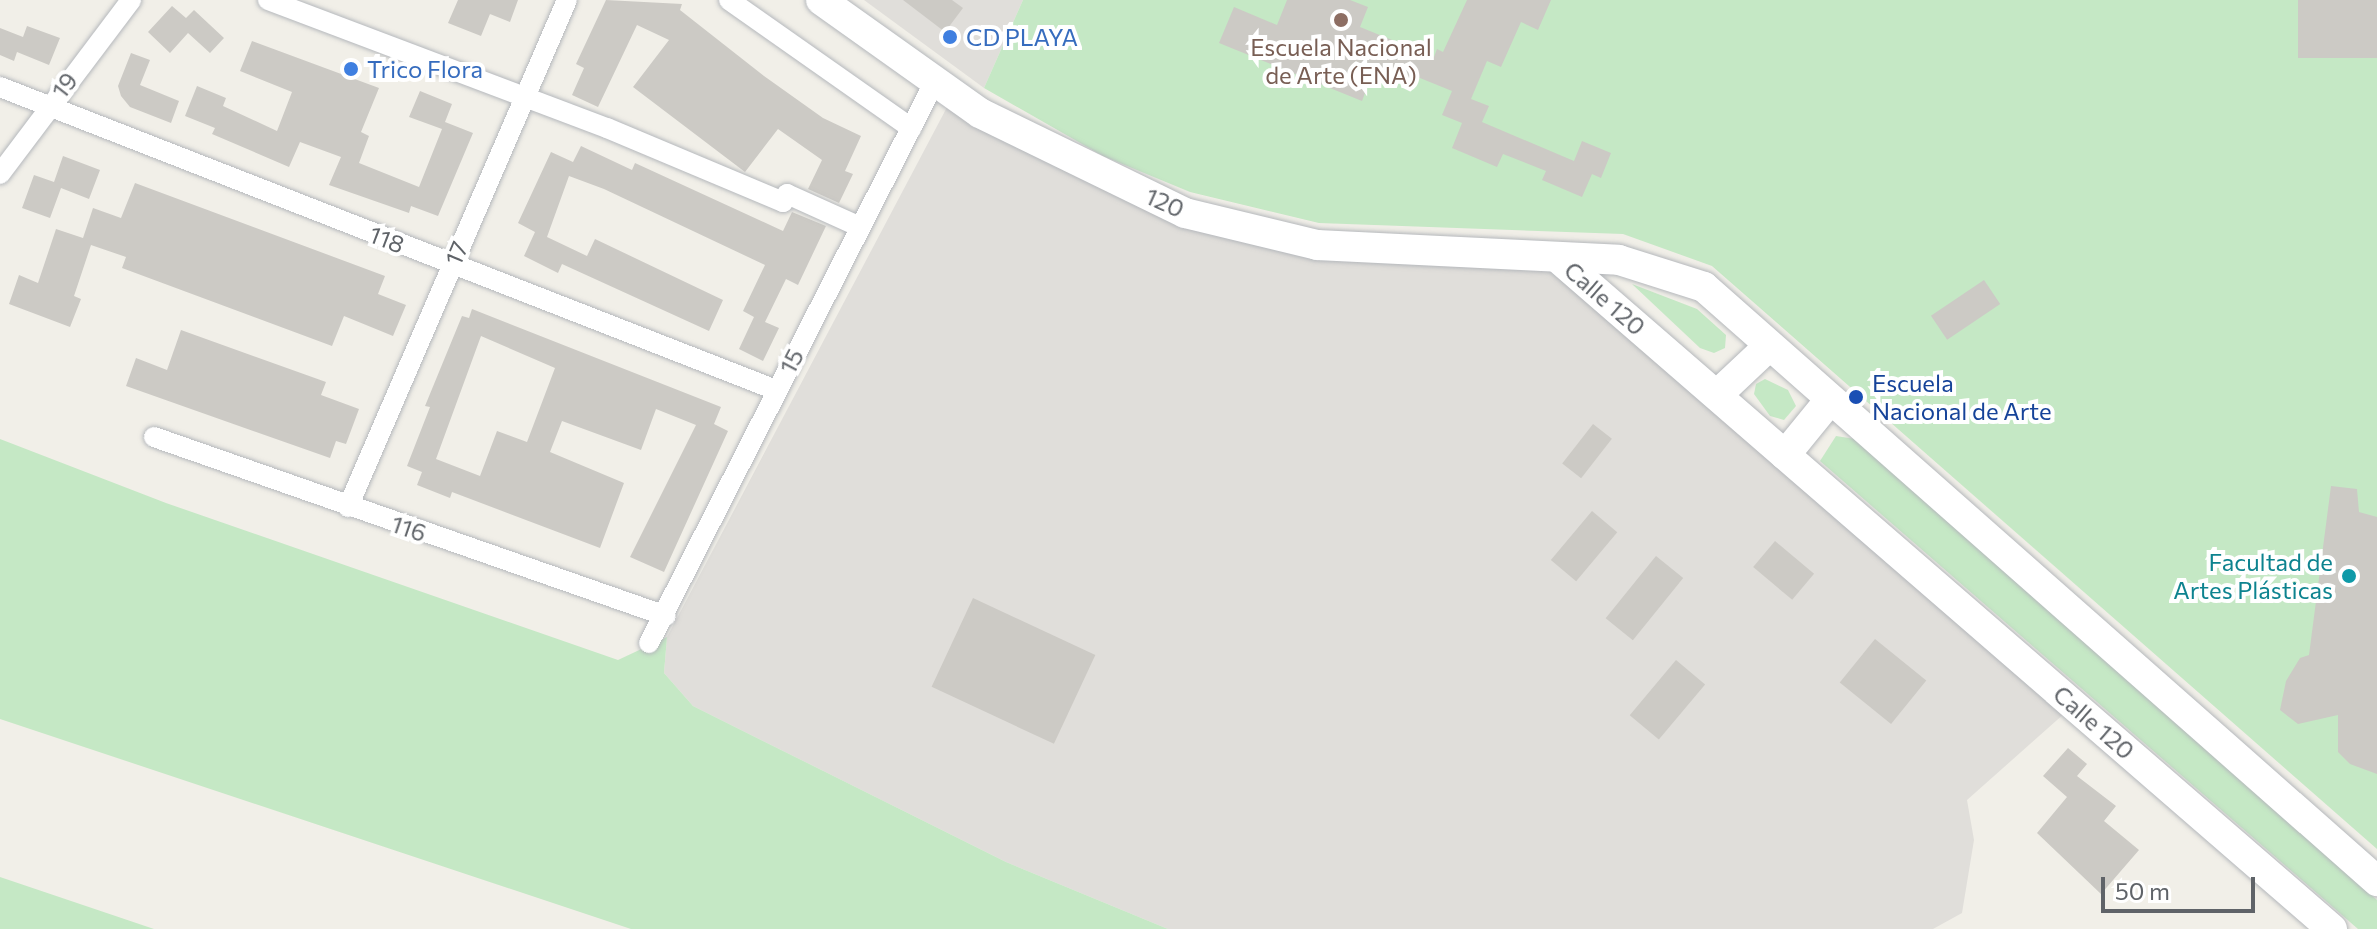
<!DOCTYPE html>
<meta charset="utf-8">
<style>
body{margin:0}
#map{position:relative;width:2377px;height:929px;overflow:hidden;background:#f1efe8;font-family:Commissioner,sans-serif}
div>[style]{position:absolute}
.industrial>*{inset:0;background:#e0deda}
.green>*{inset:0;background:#c5e8c5}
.building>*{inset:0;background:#cccac5;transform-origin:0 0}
.roads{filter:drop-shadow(0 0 2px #b5b8bc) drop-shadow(0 0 2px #b5b8bc)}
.minor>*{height:20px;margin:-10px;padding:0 10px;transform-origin:10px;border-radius:10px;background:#fff}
.secondary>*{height:30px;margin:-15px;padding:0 15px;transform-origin:15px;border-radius:15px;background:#fff}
.dots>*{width:22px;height:22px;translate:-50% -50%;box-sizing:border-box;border:4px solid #fff;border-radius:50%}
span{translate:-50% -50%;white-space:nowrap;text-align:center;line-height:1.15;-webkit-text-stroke:8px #fff;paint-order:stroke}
.shop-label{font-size:24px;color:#366cbe}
.left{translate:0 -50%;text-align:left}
.education-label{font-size:24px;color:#785e54}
.street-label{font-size:24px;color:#5f6368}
.transit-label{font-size:24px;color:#164399}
.culture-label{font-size:24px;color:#0d838f}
.right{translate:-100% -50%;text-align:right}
.scale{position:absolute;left:2101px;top:877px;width:154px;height:36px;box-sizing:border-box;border:4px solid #5f6368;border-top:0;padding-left:10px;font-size:24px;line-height:28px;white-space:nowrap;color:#5f6368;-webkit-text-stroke:6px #fff;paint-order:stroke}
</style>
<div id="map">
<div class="industrial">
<div style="clip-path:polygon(864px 0,1023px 0,984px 88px)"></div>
<div style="clip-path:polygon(954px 94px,1185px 213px,1317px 245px,1559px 259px,2074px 705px,1967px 800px,1974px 840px,1962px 913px,1933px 929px,1168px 929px,1006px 862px,693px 706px,664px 673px,667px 637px)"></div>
</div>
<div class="green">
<div style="clip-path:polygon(1023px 0,2377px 0,2377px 849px,1712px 266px,1623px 234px,1319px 223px,1190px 192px,1103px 156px,984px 88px)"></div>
<div style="clip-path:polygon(1632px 284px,1697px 309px,1726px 335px,1725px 348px,1714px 353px,1700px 348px)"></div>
<div style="clip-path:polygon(1765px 379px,1788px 390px,1796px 406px,1784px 420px,1770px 416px,1754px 394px,1756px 384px)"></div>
<div style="clip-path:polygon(1836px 436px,1855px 439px,2377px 900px,2377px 929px,2358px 929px,1820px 461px)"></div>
<div style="clip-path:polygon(0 439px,166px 503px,618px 660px,667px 637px,664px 673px,693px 706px,1006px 862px,1168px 929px,631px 929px,0 719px)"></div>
<div style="clip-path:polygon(0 877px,154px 929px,0 929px)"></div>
</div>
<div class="building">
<div style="clip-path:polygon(518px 0,510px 22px,470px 6px,490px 14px,481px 36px,448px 23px,458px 0)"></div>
<div style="clip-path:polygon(606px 0,682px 4px,680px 10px,764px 76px,823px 118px,861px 136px,845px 171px,853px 174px,839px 203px,808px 189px,822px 160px,778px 129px,745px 172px,633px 87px,669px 40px,637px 25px,598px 107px,572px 95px,584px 68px,576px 64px)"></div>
<div style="clip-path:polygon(903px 0,952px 0,963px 8px,945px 32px)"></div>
<div style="clip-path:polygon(1287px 0,1350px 0,1368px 7px,1360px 27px,1434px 57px,1437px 49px,1443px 52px,1467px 0,1551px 0,1538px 30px,1521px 22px,1501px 67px,1487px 61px,1471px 99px,1489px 106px,1482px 122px,1574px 161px,1582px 141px,1611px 153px,1601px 178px,1592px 174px,1582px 197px,1542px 180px,1546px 171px,1503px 154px,1497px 167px,1452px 148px,1462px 123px,1442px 115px,1452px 91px,1415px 76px,1411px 85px,1374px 70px,1362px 101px,1219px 43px,1234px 7px,1277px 25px)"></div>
<div style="left:2298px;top:0;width:79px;height:58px"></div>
<div style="clip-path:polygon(172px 6px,186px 18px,194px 10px,224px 38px,210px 53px,188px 33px,170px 53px,148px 32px)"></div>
<div style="clip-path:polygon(27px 26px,60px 38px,49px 65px,17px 52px,14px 61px,0 55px,0 28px,23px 37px)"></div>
<div style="clip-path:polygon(252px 41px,379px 88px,361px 132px,369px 136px,359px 163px,419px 187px,442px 129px,409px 117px,420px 91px,452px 104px,445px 122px,473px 133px,438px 216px,411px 206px,409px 213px,329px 185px,341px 157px,300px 142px,289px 167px,212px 134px,215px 128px,185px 116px,197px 86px,226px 98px,223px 106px,277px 131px,292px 92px,240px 71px)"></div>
<div style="clip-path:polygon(131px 53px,150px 60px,140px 85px,179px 101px,171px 123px,130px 107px,121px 96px,118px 86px)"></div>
<div style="clip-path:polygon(581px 146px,632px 170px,635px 163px,783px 231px,792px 212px,826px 226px,798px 285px,786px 279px,765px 322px,779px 328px,763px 361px,739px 349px,754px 317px,743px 311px,765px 265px,604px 189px,569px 176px,547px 237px,587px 256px,595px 239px,723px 300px,709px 331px,562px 264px,558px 273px,524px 256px,535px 232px,518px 223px,551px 152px,573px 162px)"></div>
<div style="clip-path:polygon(63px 156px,100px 170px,89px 199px,61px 188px,50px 218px,22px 208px,34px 175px,54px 182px)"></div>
<div style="clip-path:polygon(135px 183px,385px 276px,378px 294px,406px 305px,393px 336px,344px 316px,332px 346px,122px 268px,126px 257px,91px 245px,74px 296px,81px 299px,70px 327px,9px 304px,19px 275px,38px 283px,56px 229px,83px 238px,93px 208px,121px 218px)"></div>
<div style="left:1984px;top:280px;width:29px;height:64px;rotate:56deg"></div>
<div style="clip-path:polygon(evenodd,472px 309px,721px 407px,714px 424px,728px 431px,664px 572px,630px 557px,696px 425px,656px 409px,641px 450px,562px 421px,550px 452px,624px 483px,600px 548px,452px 492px,450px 498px,417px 485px,422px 472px,407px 466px,430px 407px,425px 406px,462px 316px,469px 318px,472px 309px,481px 336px,555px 368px,527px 442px,497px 431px,480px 476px,436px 459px,481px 336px)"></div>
<div style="clip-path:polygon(181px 330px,326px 382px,321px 395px,359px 409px,346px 444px,336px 441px,330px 458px,126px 386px,136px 358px,167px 370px)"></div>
<div style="left:1593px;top:424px;width:24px;height:50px;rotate:38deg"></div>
<div style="clip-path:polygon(2331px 486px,2357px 489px,2359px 512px,2377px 517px,2377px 774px,2350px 764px,2338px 752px,2338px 715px,2298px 724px,2280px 710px,2286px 681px,2300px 658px,2309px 655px)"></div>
<div style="left:1592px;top:511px;width:33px;height:64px;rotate:40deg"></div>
<div style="left:1775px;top:541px;width:51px;height:34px;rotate:40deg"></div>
<div style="left:1656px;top:556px;width:35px;height:80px;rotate:39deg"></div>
<div style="left:973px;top:598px;width:135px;height:98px;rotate:25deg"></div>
<div style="left:1875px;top:639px;width:66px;height:56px;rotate:39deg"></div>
<div style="left:1676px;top:660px;width:38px;height:72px;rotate:40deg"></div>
<div style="clip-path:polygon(2068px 748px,2087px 764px,2077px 776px,2116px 806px,2104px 821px,2139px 850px,2101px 894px,2037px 833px,2067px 797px,2043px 776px)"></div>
</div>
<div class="roads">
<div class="minor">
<div style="left:268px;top:0;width:362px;rotate:20.7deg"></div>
<div style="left:607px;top:128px;width:191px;rotate:22.8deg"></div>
<div style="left:783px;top:202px;width:9px;rotate:-63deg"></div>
<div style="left:787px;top:194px;width:80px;rotate:24.3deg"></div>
<div style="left:729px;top:0;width:223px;rotate:35.1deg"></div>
<div style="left:0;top:87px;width:833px;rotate:21.33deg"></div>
<div style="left:0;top:174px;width:218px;rotate:-53deg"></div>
<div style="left:154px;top:437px;width:542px;rotate:19.27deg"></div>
<div style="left:348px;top:507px;width:552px;rotate:-66.64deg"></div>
<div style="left:649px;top:643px;width:631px;rotate:-63.03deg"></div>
</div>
<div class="secondary">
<div style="left:821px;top:0;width:195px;rotate:35.4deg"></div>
<div style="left:980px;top:113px;width:228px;rotate:26deg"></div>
<div style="left:1185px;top:213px;width:136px;rotate:13.6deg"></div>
<div style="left:1317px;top:245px;width:302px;rotate:2.8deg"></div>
<div style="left:1619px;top:260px;width:89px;rotate:17.6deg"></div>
<div style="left:1704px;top:287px;width:898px;rotate:41.43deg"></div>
<div style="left:1559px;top:259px;width:1023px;rotate:40.92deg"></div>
<div style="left:1717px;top:395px;width:71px;rotate:-43.3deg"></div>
<div style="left:1785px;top:455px;width:70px;rotate:-50.8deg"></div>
</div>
</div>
<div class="dots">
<div style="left:1341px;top:20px;background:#8d6e63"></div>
<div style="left:950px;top:37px;background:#3f7fe0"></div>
<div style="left:351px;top:69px;background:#3f7fe0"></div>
<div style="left:1856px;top:397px;background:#1a4fb4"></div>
<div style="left:2349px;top:576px;background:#0f9aa8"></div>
</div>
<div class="shop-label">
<span class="left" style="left:966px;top:37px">CD PLAYA</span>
<span class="left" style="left:367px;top:69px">Trico Flora</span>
</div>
<div class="education-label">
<span style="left:1341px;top:61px">Escuela Nacional<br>de Arte (ENA)</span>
</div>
<div class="street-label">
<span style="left:64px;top:85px;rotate:-52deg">19</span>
<span style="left:1165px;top:202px;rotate:24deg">120</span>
<span style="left:387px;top:239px;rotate:21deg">118</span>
<span style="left:456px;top:253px;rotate:-67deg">17</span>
<span style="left:1605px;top:298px;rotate:41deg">Calle 120</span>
<span style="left:791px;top:361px;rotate:-62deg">15</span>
<span style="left:409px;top:528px;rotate:19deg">116</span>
<span style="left:2094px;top:722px;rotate:41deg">Calle 120</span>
</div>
<div class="transit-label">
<span class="left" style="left:1872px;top:397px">Escuela<br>Nacional de Arte</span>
</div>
<div class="culture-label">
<span class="right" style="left:2333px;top:576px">Facultad de<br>Artes Plásticas</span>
</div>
<div class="scale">50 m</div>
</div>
